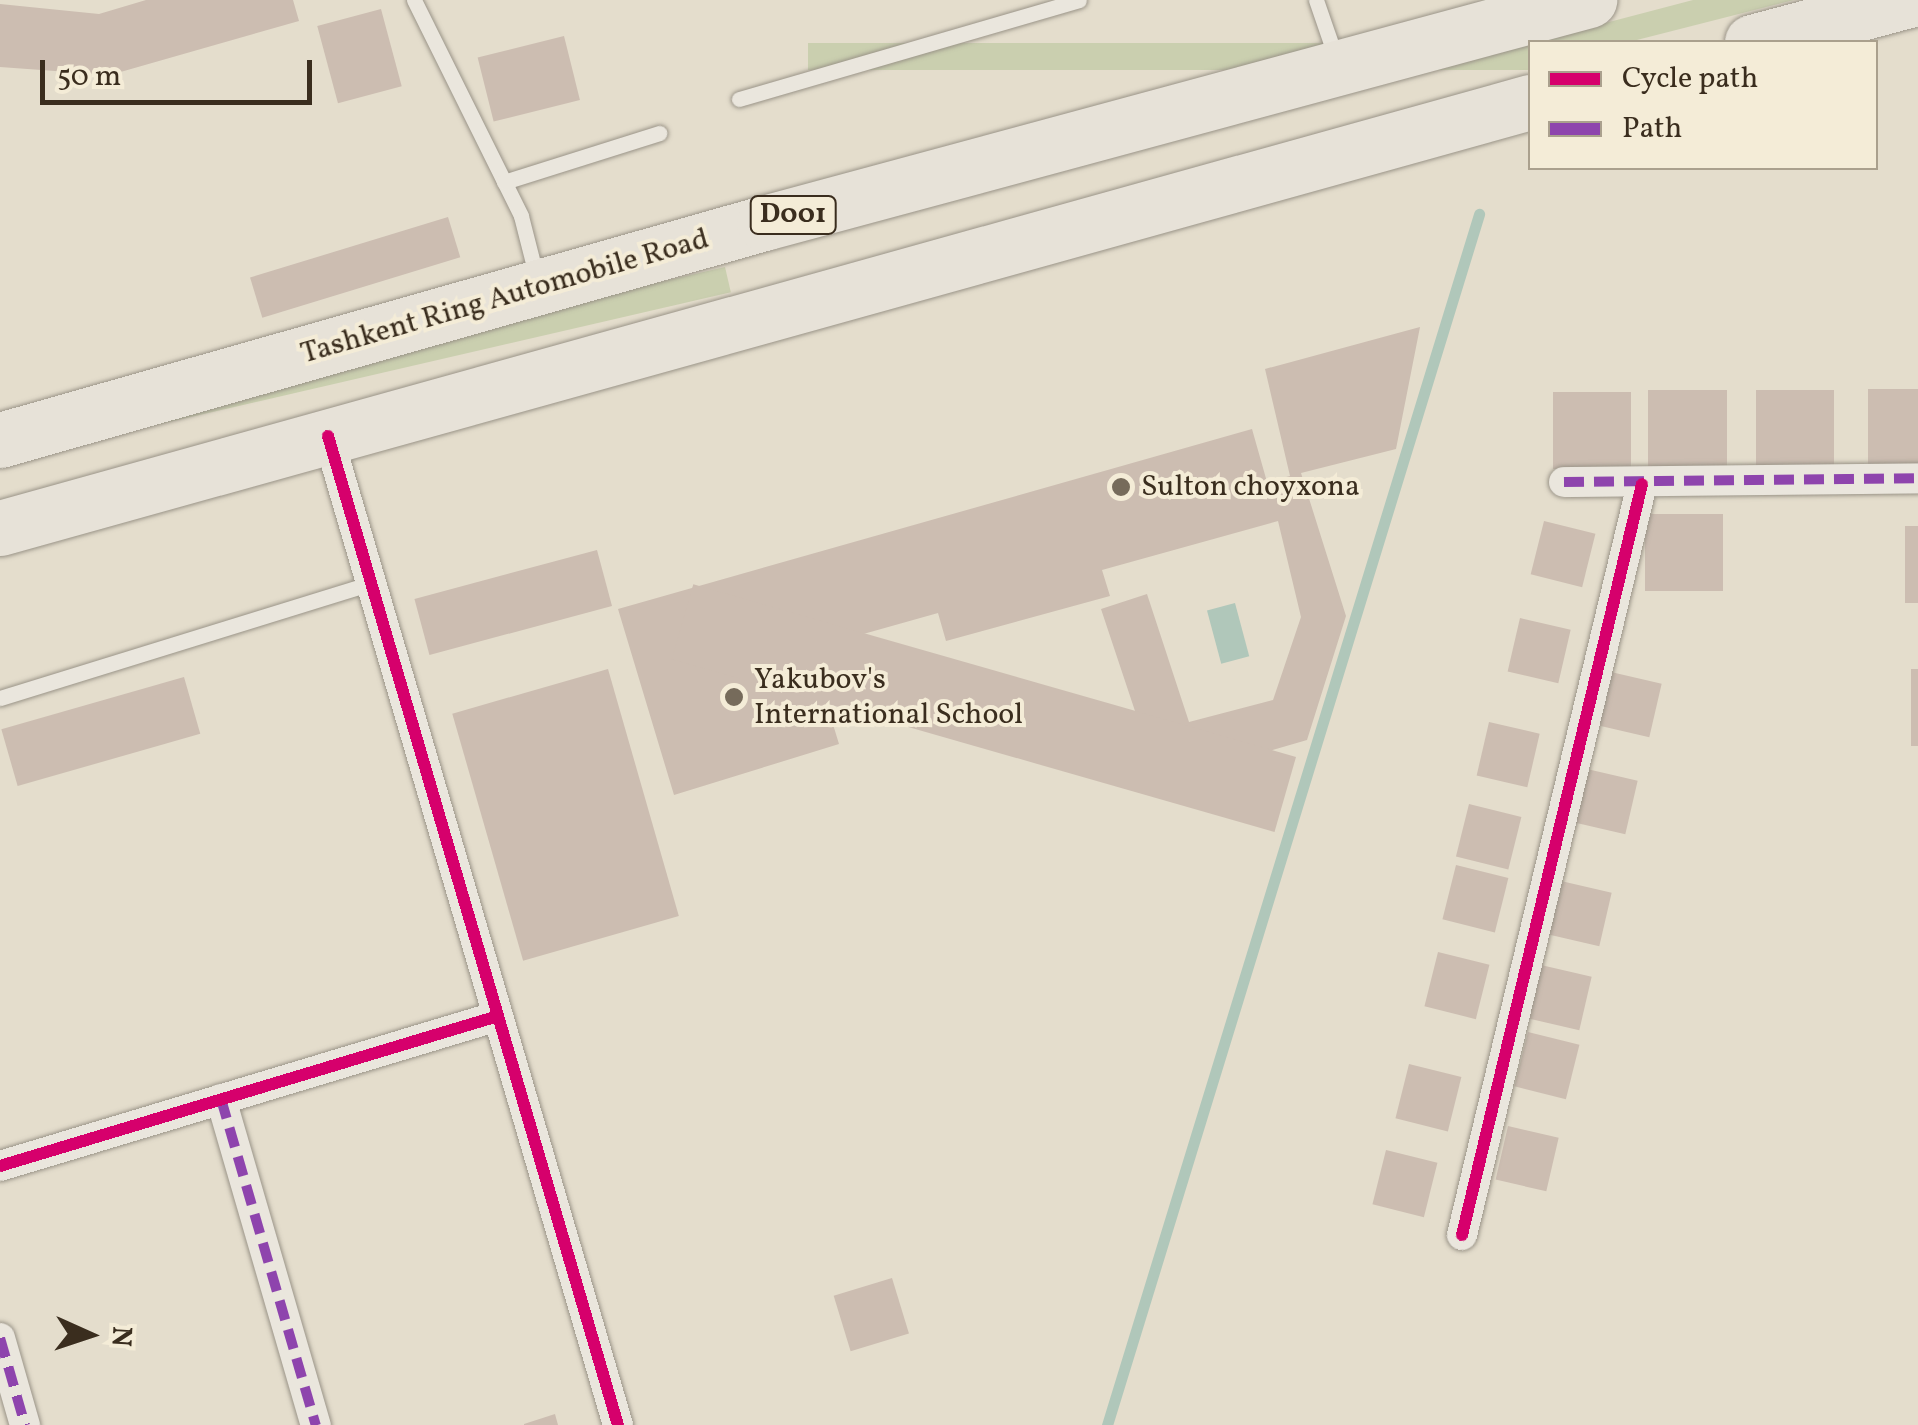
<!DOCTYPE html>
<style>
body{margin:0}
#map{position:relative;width:1918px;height:1425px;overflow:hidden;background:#e4ddcc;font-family:Vollkorn,serif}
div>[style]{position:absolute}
.green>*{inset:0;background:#cacfaf;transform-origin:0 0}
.water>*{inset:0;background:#b0c7ba;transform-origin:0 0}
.stream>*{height:11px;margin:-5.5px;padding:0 5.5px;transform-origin:5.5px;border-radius:5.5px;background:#b0c7ba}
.building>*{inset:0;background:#ccbdb1;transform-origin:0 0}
.roads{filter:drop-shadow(0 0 2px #9a9488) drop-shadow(0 0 2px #9a9488)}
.lane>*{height:15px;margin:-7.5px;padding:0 7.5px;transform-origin:7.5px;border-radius:7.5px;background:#eae6dd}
.street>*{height:30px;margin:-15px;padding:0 15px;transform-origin:15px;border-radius:15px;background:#eae6dd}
.highway>*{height:55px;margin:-27.5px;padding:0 27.5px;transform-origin:27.5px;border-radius:27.5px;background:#e7e2d8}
.quiet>*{height:10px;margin-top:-5px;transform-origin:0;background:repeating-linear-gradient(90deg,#8e44ad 0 20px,transparent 0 30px)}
.cycleway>*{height:12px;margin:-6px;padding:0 6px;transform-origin:6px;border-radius:6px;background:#d6006c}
.dots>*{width:28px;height:28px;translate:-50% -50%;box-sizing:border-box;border:5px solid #f4ecd7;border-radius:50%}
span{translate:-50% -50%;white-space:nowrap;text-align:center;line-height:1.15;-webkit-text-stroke:8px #f4ecd7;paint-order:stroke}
.shield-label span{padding:2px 8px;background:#f4ecd7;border:2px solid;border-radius:8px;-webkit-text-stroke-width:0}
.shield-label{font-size:28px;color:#3a2d1e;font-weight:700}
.street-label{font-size:30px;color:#3a2d1e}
.poi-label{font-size:30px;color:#3a2d1e}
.left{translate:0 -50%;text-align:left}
.legend{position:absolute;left:1528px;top:40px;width:350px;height:130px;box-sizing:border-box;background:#f4ecd7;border:2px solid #aaa08d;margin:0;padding:12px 18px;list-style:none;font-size:30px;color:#3a2d1e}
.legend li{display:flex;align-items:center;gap:20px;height:50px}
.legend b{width:50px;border:2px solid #aaa08d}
.north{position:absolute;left:40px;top:1285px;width:100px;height:100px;-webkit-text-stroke:8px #f4ecd7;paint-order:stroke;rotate:93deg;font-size:28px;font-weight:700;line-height:40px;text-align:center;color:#3a2d1e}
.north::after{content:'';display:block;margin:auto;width:35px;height:45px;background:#3a2d1e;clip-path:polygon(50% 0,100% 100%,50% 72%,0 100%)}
.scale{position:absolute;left:40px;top:60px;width:272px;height:45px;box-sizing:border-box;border:5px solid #3a2d1e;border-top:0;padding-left:12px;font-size:30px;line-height:35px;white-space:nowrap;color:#3a2d1e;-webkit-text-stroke:8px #f4ecd7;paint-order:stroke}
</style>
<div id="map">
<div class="green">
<div style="clip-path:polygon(1693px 0,1794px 0,1629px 42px,1533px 42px)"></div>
<div style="left:1530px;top:43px;width:27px;height:722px;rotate:90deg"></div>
<div style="left:725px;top:267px;width:26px;height:754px;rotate:77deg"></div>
</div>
<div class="water">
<div style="left:1235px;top:603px;width:55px;height:29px;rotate:75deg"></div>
</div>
<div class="stream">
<div style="left:1107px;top:1425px;width:1267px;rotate:-72.92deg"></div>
</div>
<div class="building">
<div style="clip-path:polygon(146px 0,293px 0,299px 21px,110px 75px,0 67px,0 4px,99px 14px)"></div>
<div style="left:381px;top:9px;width:80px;height:66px;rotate:75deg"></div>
<div style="left:564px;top:36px;width:66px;height:89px;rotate:76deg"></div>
<div style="left:448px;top:217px;width:42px;height:207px;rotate:73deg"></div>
<div style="clip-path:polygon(1420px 327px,1396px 449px,1301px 473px,1346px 616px,1307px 740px,1159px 783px,1101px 609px,1147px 594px,1189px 722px,1273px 700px,1301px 617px,1278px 521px,1102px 570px,1110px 596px,946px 641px,938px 613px,810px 649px,839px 744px,674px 795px,618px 609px,1252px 429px,1267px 482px,1290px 476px,1265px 369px)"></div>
<div style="left:1868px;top:389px;width:50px;height:77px"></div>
<div style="left:1648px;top:390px;width:79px;height:78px"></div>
<div style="left:1756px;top:390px;width:78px;height:78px"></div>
<div style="left:1553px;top:392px;width:78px;height:77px"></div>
<div style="left:1645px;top:514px;width:78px;height:77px"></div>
<div style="left:1544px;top:521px;width:53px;height:55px;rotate:14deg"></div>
<div style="left:1905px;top:526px;width:13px;height:77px"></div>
<div style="left:597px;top:550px;width:58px;height:189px;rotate:75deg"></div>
<div style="left:1520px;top:618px;width:52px;height:55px;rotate:13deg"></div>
<div style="left:608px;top:669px;width:257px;height:162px;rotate:74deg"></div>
<div style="left:1911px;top:669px;width:7px;height:77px"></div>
<div style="left:1611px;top:672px;width:52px;height:55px;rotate:13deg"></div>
<div style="left:184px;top:677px;width:59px;height:190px;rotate:74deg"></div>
<div style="left:1489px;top:722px;width:52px;height:55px;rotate:13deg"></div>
<div style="left:1296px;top:757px;width:78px;height:627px;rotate:106deg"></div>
<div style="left:1587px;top:769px;width:52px;height:55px;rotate:13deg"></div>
<div style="left:1469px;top:804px;width:54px;height:54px;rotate:14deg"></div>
<div style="left:1456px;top:865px;width:54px;height:56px;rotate:14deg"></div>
<div style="left:1561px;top:881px;width:52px;height:55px;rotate:13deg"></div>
<div style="left:1438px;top:952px;width:53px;height:56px;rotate:14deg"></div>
<div style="left:1541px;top:965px;width:52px;height:55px;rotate:13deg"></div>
<div style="left:1528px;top:1032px;width:53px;height:56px;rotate:14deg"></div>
<div style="left:1409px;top:1064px;width:54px;height:56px;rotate:14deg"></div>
<div style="left:1508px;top:1126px;width:52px;height:55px;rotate:13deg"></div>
<div style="left:1386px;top:1150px;width:53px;height:56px;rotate:14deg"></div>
<div style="left:892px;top:1278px;width:58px;height:61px;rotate:73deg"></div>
<div style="clip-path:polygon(555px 1414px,558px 1425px,524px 1425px,524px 1424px)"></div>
</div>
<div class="roads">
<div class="lane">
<div style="left:414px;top:0;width:241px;rotate:63.6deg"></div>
<div style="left:521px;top:216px;width:65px;rotate:75.7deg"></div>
<div style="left:1316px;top:0;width:61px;rotate:71deg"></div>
<div style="left:739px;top:99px;width:354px;rotate:-16.2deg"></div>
<div style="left:504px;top:182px;width:163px;rotate:-17.5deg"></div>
<div style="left:0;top:698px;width:388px;rotate:-17.2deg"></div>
</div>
<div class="street">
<div style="left:328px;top:436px;width:1031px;rotate:73.66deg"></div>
<div style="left:1564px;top:482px;width:354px;rotate:-0.6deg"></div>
<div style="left:221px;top:1099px;width:340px;rotate:73.8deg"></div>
<div style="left:0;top:1166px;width:520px;rotate:-16.76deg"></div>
<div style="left:1462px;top:1235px;width:772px;rotate:-76.52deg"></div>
<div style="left:0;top:1338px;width:91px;rotate:74deg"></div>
</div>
<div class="highway">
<div style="left:1752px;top:42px;width:163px;rotate:-15deg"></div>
<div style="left:0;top:440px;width:794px;rotate:-15.86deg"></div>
<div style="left:764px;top:223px;width:855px;rotate:-15.13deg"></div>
<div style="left:0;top:528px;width:1588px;rotate:-15.56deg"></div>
</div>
</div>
<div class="quiet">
<div style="left:1564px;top:482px;width:354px;rotate:-0.6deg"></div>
<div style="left:221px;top:1099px;width:340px;rotate:73.8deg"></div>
<div style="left:0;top:1338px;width:91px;rotate:74deg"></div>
</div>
<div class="cycleway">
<div style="left:328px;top:436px;width:1031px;rotate:73.66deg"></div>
<div style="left:0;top:1166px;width:520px;rotate:-16.76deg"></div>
<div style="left:1462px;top:1235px;width:772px;rotate:-76.52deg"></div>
</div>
<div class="dots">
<div style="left:1121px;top:487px;background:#766b5b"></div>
<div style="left:734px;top:697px;background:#766b5b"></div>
</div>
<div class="shield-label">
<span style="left:793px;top:215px">D001</span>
</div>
<div class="street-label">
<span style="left:505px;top:297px;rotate:-16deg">Tashkent Ring Automobile Road</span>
</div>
<div class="poi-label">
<span class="left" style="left:1141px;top:487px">Sulton choyxona</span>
<span class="left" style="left:754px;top:697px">Yakubov's<br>International School</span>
</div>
<ul class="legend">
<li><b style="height:12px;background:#d6006c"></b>Cycle path</li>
<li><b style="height:12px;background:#8e44ad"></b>Path</li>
</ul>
<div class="north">N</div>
<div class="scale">50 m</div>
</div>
